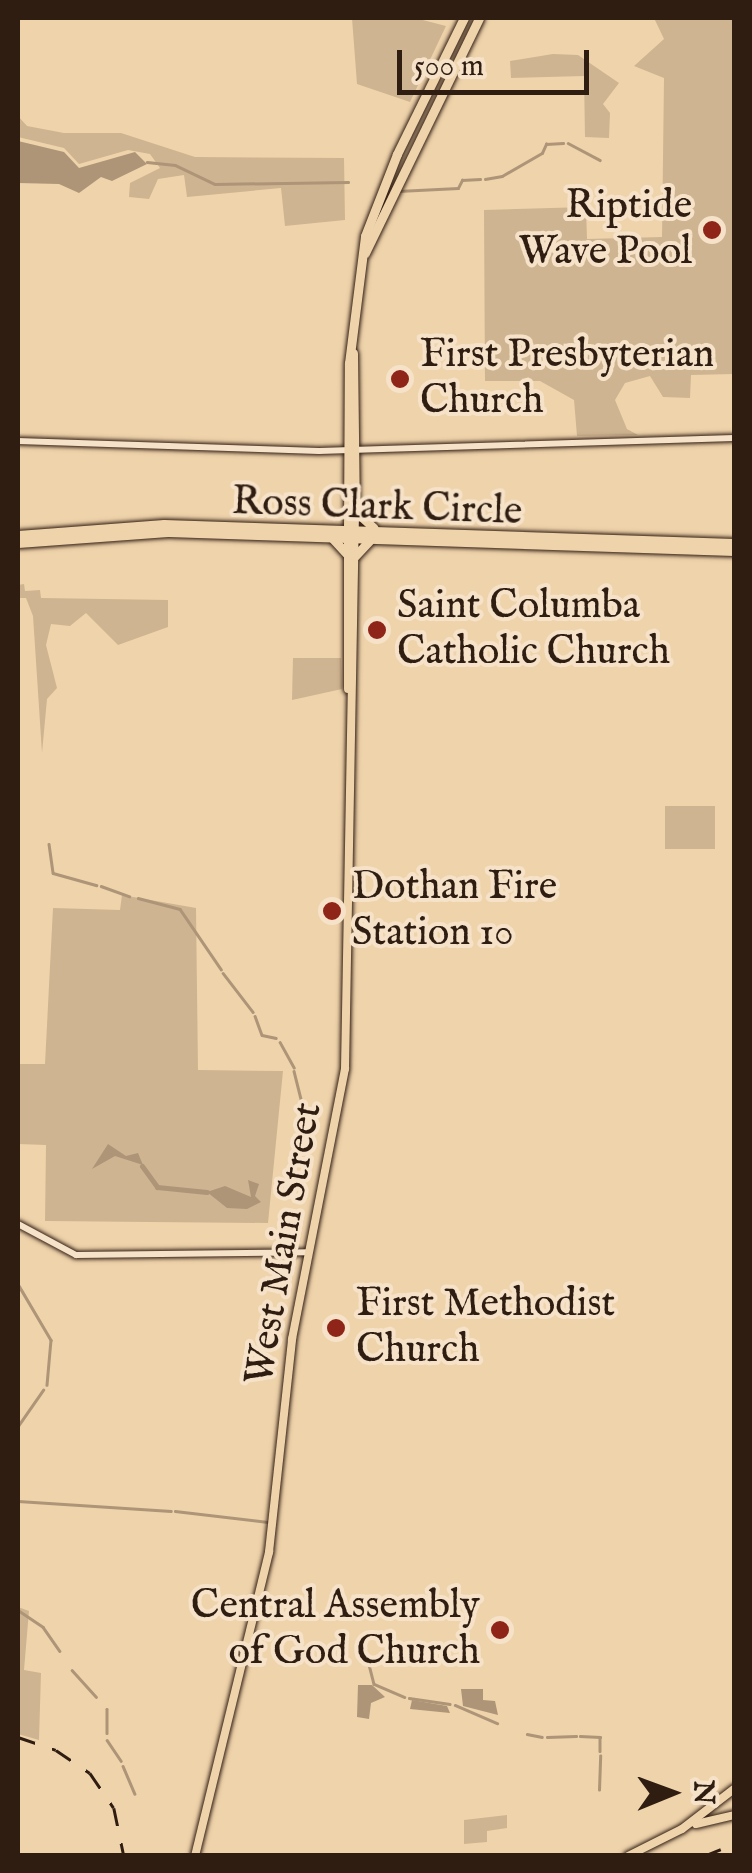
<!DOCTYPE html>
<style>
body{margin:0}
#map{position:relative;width:752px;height:1873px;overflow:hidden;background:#efd3ab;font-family:"IM FELL English",serif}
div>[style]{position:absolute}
.green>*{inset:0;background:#cfb491;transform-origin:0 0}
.water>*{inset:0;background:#ae9577}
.stream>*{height:2.5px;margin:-1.25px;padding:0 1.25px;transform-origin:1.25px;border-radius:1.25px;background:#ae9577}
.canal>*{height:5px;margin:-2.5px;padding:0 2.5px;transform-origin:2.5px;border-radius:2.5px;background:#ae9577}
.roads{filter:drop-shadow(0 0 2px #301d12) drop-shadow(0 0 2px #301d12)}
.secondary>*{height:6px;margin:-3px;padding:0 3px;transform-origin:3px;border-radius:3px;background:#f5e2c8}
.primary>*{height:8px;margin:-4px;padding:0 4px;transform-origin:4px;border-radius:4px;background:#efd3ab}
.trunk>*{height:9px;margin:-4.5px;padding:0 4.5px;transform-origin:4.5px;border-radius:4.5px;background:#efd3ab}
.rail>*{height:2.5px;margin-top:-1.25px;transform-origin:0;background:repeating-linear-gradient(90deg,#301d12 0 18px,transparent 0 36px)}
.dots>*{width:28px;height:28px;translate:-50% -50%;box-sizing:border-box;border:5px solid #f5e2c8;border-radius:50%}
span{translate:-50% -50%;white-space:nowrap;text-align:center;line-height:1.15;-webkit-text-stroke:8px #f5e2c8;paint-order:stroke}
.poi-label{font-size:40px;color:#301d12}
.right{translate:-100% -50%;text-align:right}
.left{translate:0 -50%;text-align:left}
.street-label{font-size:40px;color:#301d12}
.frame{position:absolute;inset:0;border:20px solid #301d12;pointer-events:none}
.north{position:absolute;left:622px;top:1743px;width:100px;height:100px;-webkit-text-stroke:8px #f5e2c8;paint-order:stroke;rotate:89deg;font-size:28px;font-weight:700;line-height:40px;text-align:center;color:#301d12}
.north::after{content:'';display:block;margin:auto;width:35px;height:45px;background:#301d12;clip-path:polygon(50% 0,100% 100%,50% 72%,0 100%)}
.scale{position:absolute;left:397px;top:50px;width:192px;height:45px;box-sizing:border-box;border:5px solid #301d12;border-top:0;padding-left:12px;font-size:30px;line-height:35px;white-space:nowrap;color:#301d12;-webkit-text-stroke:8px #f5e2c8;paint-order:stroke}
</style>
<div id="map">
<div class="green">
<div style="clip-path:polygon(352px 18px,415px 18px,446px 26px,410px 102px,357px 84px)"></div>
<div style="clip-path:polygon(654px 18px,734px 18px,734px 374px,691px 375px,690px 398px,663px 397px,650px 376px,625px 383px,615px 400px,627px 429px,638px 435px,577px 436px,574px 400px,540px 381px,485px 381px,484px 210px,586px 207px,587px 239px,662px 237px,664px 78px,634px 66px,664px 39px)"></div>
<div style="clip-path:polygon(553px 54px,578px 55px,619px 83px,603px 104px,610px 113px,609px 138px,585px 137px,584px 76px,511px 78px,510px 61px)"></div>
<div style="clip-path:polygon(18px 116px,27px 126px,64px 133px,121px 133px,195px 157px,344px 158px,345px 220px,285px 226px,281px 188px,187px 197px,184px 175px,158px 179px,149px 199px,129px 197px,130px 183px,160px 168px,150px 154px,128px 150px,79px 164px,64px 148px,18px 137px)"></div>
<div style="clip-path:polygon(24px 584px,25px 591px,40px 590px,41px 598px,168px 600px,168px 627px,118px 645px,86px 613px,70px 626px,51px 624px,46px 645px,57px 688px,47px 699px,42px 753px,33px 616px,26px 598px,18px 598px,18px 585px)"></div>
<div style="clip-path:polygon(293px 658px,341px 658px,342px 689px,292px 700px)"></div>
<div style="left:715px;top:806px;width:43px;height:50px;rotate:90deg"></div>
<div style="clip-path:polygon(122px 895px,196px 908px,198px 1070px,283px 1071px,268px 1223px,45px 1221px,46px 1145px,18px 1144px,18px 1064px,45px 1064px,53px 908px,120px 910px)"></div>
<div style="clip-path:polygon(18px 1607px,29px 1611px,24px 1670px,41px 1673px,39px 1740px,18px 1734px)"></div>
<div style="clip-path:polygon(507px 1815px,507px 1828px,487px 1831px,487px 1842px,464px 1844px,464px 1820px)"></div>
</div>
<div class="water">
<div style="clip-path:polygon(18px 141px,64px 152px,79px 168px,135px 152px,147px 164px,112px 181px,101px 177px,79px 193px,59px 184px,18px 183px)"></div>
<div style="clip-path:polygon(108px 1144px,126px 1156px,138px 1153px,143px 1165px,115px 1156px,92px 1169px)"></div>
<div style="clip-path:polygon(248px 1180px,259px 1184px,255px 1196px,261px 1202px,247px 1209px,227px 1208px,207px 1192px,225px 1186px,251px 1197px)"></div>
<div style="clip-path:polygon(358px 1685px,372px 1685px,385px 1697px,371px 1703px,369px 1719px,357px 1717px)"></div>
<div style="clip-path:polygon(461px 1689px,483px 1689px,483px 1700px,495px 1701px,498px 1715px,463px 1706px)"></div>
<div style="clip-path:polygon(412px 1700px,447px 1706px,450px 1713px,410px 1709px)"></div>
</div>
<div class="stream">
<div style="left:568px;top:143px;width:36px;rotate:28deg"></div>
<div style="left:147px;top:162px;width:28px;rotate:6deg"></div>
<div style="left:175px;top:165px;width:44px;rotate:25.4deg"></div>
<div style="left:215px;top:184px;width:133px;rotate:-0.9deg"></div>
<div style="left:485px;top:179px;width:17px;rotate:-10deg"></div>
<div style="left:502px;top:176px;width:46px;rotate:-29.9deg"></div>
<div style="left:542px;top:153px;width:10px;rotate:-66deg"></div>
<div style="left:546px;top:144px;width:17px;rotate:-3deg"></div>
<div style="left:398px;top:191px;width:60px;rotate:-2.9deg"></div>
<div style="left:458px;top:188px;width:9px;rotate:-63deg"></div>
<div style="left:462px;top:180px;width:18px;rotate:-3deg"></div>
<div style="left:49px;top:844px;width:29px;rotate:82deg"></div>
<div style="left:53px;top:873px;width:45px;rotate:15.6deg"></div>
<div style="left:101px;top:886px;width:30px;rotate:20deg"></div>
<div style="left:138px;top:898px;width:43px;rotate:14.7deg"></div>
<div style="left:180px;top:909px;width:73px;rotate:55.7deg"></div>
<div style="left:223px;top:973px;width:49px;rotate:52.4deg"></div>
<div style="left:255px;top:1016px;width:20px;rotate:70deg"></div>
<div style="left:262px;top:1035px;width:14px;rotate:12deg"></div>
<div style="left:280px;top:1042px;width:29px;rotate:61deg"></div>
<div style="left:294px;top:1071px;width:36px;rotate:76deg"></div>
<div style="left:18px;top:1284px;width:65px;rotate:59.5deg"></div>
<div style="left:51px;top:1340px;width:45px;rotate:95.1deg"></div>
<div style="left:18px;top:1426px;width:44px;rotate:-55.2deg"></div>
<div style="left:18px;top:1501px;width:153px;rotate:3.7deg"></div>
<div style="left:175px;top:1511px;width:95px;rotate:6.7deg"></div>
<div style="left:18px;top:1610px;width:30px;rotate:34deg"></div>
<div style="left:43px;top:1627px;width:29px;rotate:55deg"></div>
<div style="left:363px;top:1641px;width:44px;rotate:75.7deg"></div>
<div style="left:374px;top:1684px;width:33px;rotate:23deg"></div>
<div style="left:72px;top:1670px;width:36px;rotate:48deg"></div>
<div style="left:409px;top:1698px;width:41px;rotate:8.3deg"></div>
<div style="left:455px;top:1705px;width:46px;rotate:23.2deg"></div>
<div style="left:107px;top:1709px;width:24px;rotate:90deg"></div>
<div style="left:527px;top:1734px;width:15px;rotate:11deg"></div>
<div style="left:580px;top:1736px;width:20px;rotate:3deg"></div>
<div style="left:600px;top:1737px;width:14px;rotate:90deg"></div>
<div style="left:547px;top:1737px;width:29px;rotate:-2deg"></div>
<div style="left:107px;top:1740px;width:25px;rotate:56deg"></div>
<div style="left:123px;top:1766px;width:30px;rotate:67deg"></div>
<div style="left:599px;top:1790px;width:34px;rotate:-88deg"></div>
</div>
<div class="canal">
<div style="left:142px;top:1166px;width:26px;rotate:54deg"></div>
<div style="left:157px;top:1187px;width:50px;rotate:5.7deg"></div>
</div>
<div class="roads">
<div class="secondary">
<div style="left:18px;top:441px;width:301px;rotate:1.9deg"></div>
<div style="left:319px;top:451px;width:415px;rotate:-1.8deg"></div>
<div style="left:18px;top:1224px;width:66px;rotate:28.1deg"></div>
<div style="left:76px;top:1255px;width:233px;rotate:-0.7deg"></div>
</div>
<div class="primary">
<div style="left:348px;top:538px;width:151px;rotate:90deg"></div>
<div style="left:696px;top:1824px;width:39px;rotate:-13deg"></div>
<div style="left:195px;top:1856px;width:313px;rotate:-76.3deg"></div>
<div style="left:269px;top:1552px;width:214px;rotate:-83.8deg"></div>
<div style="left:292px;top:1339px;width:275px;rotate:-78.9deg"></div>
<div style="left:345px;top:1069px;width:558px;rotate:-88.97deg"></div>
<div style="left:628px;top:1856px;width:60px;rotate:-26.6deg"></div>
<div style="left:682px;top:1829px;width:66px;rotate:-37.6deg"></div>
</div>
<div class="trunk">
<div style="left:365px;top:253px;width:261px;rotate:-64.1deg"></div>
<div style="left:353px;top:353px;width:158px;rotate:89.3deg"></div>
<div style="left:355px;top:511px;width:25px;rotate:42deg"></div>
<div style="left:348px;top:531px;width:168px;rotate:-89.7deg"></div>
<div style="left:349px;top:363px;width:128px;rotate:-82.8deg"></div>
<div style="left:365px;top:236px;width:88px;rotate:-68.7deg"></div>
<div style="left:397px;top:154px;width:152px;rotate:-63.8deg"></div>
<div style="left:18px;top:535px;width:146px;rotate:-4.3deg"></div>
<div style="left:164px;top:524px;width:570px;rotate:1.91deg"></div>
<div style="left:333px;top:539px;width:21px;rotate:47deg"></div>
<div style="left:18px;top:543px;width:150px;rotate:-4.2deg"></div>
<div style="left:168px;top:532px;width:566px;rotate:1.92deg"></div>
<div style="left:355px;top:556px;width:22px;rotate:-47deg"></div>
</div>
</div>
<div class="rail">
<div style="left:18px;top:1737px;width:40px;rotate:18.9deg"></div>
<div style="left:56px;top:1750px;width:41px;rotate:34.1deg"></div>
<div style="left:90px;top:1773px;width:42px;rotate:55.6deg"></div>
<div style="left:114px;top:1808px;width:49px;rotate:78.2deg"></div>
<div style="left:704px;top:1856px;width:32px;rotate:-22deg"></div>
</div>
<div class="dots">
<div style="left:712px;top:230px;background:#8f2418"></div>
<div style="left:400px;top:379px;background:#8f2418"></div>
<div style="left:377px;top:630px;background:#8f2418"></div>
<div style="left:332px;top:911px;background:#8f2418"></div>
<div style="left:336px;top:1328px;background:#8f2418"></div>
<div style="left:500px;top:1630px;background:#8f2418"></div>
</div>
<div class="poi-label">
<span class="right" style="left:692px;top:230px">Riptide<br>Wave Pool</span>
<span class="left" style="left:420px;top:379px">First Presbyterian<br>Church</span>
<span class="left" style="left:397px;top:630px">Saint Columba<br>Catholic Church</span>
<span class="left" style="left:352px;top:911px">Dothan Fire<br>Station 10</span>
<span class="left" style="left:356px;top:1328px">First Methodist<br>Church</span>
<span class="right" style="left:480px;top:1630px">Central Assembly<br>of God Church</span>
</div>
<div class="street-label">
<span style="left:377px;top:508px;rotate:2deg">Ross Clark Circle</span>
<span style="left:285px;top:1244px;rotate:-80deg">West Main Street</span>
</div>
<div class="frame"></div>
<div class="north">N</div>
<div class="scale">500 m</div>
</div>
